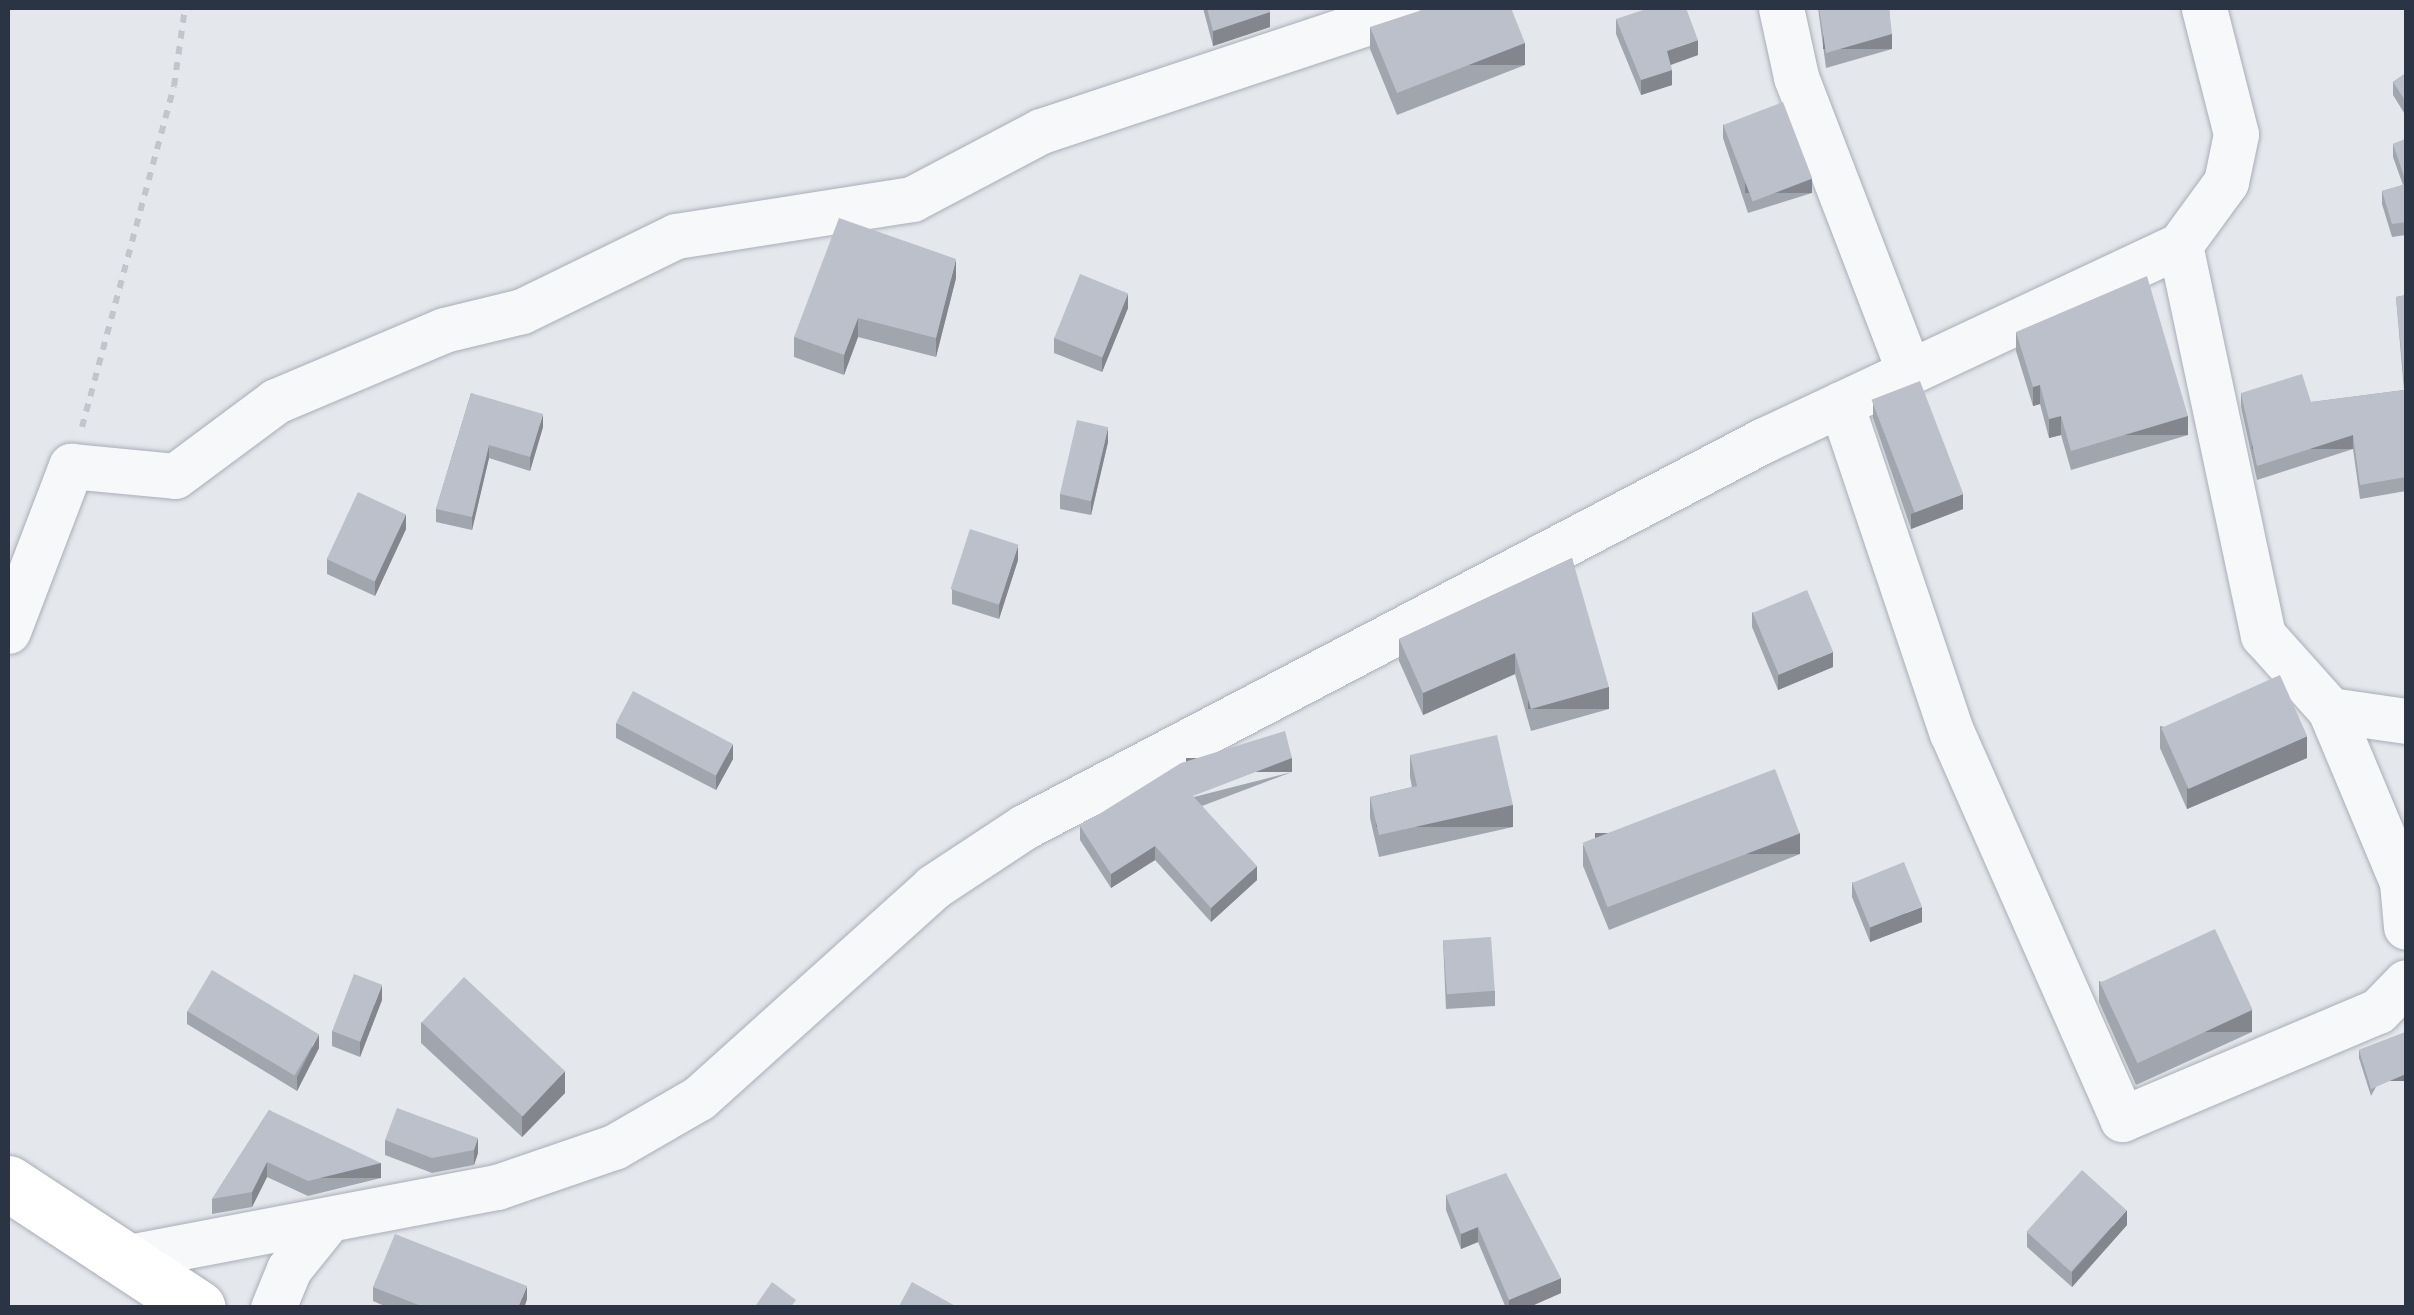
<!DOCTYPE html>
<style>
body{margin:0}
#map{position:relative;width:2414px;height:1315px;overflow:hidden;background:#e4e7ec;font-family:Karla,sans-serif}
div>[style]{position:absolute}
.path>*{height:6px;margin-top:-3px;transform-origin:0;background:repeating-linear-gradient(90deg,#c2c5cb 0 8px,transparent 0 16px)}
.roads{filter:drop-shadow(0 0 2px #a9aeb7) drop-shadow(0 0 2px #a9aeb7)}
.minor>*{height:45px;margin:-22.5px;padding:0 22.5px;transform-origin:22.5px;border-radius:22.5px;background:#f7f8fa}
.highway>*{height:55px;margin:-27.5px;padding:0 27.5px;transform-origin:27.5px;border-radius:27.5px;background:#fff}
.wall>*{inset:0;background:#a1a5ae}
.shaded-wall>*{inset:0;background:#83868d;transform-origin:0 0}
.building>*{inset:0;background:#bbc0ca;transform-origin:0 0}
span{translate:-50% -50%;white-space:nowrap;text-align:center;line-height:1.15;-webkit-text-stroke:8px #f4f6f9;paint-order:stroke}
.frame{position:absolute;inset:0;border:10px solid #2b3445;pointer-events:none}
</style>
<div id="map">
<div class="path">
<div style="left:82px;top:427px;width:353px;rotate:-74.9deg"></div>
<div style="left:174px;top:86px;width:79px;rotate:-82deg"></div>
</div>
<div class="roads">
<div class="minor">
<div style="left:1781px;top:8px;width:71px;rotate:77.7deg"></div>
<div style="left:1796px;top:77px;width:316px;rotate:69deg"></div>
<div style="left:2180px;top:245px;width:399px;rotate:78deg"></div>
<div style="left:2263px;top:635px;width:101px;rotate:48.2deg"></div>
<div style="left:2330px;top:710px;width:186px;rotate:67.3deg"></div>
<div style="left:2402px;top:882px;width:45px;rotate:84.9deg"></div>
<div style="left:1841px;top:404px;width:347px;rotate:71.4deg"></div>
<div style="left:1952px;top:733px;width:422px;rotate:66.2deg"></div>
<div style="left:2122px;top:1119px;width:278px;rotate:-22.9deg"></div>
<div style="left:2378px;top:1011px;width:40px;rotate:-46deg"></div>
<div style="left:8px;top:631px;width:177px;rotate:-69.1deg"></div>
<div style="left:71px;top:466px;width:104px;rotate:5.5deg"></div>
<div style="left:175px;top:476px;width:126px;rotate:-36.6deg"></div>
<div style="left:276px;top:401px;width:182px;rotate:-22.9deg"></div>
<div style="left:444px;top:330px;width:80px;rotate:-13.7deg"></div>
<div style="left:522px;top:311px;width:171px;rotate:-26deg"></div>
<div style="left:676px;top:236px;width:239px;rotate:-8.9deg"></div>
<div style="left:912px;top:199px;width:146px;rotate:-27.8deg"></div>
<div style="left:1041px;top:131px;width:389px;rotate:-18.4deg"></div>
<div style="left:2330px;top:710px;width:77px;rotate:8.2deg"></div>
<div style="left:124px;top:1258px;width:380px;rotate:-10.8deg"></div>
<div style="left:497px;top:1187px;width:124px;rotate:-18.9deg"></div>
<div style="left:614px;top:1147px;width:98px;rotate:-30deg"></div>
<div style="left:699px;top:1098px;width:315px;rotate:-42deg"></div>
<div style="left:933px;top:887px;width:109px;rotate:-33.4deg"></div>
<div style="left:1024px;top:827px;width:835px;rotate:-27.61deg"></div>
<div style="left:1764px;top:440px;width:459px;rotate:-25.1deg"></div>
<div style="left:2180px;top:245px;width:78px;rotate:-53.9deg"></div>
<div style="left:2226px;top:182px;width:49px;rotate:-78.2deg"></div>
<div style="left:2236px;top:134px;width:130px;rotate:-104.3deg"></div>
<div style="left:273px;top:1308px;width:42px;rotate:-67.7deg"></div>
<div style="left:289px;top:1269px;width:59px;rotate:-51.2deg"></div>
</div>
<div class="highway">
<div style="left:8px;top:1183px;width:227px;rotate:33.3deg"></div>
</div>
</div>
<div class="wall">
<div style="clip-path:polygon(1203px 8px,1269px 8px,1270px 27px,1213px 46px)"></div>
<div style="clip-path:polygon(1818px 8px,1889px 8px,1892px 49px,1826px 68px)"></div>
<div style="clip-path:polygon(1616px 19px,1698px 55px,1671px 65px,1672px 85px,1641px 95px,1616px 34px)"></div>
<div style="clip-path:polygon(1370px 27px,1525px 65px,1397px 115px,1370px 49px)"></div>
<div style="clip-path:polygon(2406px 73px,2406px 116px,2393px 95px,2393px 82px)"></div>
<div style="clip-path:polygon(1723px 124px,1812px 193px,1748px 213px,1723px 138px)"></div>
<div style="clip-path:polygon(2406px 139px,2406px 235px,2392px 237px,2382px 204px,2382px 191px,2403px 185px,2393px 157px,2393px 144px)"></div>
<div style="clip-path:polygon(956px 278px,936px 357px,858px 337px,844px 375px,794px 357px,794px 337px)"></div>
<div style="clip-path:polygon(2406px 295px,2406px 491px,2360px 499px,2353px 449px,2257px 480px,2241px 407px,2241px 393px,2311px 402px,2404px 390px,2396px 297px)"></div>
<div style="clip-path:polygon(1128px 308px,1102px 372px,1054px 353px,1054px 338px)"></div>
<div style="clip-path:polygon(2016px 332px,2188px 435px,2071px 470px,2061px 435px,2049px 438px,2040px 404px,2033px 406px,2016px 351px)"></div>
<div style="clip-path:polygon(471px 393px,543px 427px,530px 471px,489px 458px,472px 530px,436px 522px,436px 509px)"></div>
<div style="clip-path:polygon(1873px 403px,1963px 509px,1911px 529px,1873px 418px)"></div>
<div style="clip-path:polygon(1108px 442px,1091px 515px,1060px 509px,1060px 494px)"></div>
<div style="clip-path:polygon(406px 529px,375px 596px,327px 574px,327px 559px)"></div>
<div style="clip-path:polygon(1572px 558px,1609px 709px,1531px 731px,1515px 674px,1423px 715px,1399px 661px,1399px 639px)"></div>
<div style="clip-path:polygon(1018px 560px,999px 619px,952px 604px,952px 589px)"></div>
<div style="clip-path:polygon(1752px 612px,1833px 667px,1778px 690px,1752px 627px)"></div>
<div style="clip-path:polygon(616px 723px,733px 759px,716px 790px,616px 738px)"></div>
<div style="clip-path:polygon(2160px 726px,2307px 758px,2187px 809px,2160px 748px)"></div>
<div style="clip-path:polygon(1410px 755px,1513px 827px,1379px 857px,1370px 818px,1370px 797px,1412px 787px,1410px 777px)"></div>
<div style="clip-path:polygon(1292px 772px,1202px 806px,1257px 880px,1211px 922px,1155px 860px,1111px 888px,1080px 840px,1080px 826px)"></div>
<div style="clip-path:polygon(1583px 845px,1800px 854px,1609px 930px,1583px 866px)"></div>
<div style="clip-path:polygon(1852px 882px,1922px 922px,1870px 942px,1852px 897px)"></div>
<div style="clip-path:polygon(1443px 940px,1495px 991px,1495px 1006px,1446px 1009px)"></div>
<div style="clip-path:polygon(2099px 981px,2252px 1032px,2136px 1085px,2099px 1002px)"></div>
<div style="clip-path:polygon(382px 1000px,360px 1057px,332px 1046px,332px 1031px)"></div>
<div style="clip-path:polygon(187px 1011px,319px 1048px,297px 1091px,187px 1024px)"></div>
<div style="clip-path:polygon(421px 1022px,565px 1093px,522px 1137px,421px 1043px)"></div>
<div style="clip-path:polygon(2406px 1032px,2371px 1096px,2359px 1058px,2359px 1050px)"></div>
<div style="clip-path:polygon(269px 1110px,381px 1178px,308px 1196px,267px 1177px,252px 1207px,212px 1214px,212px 1199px)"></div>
<div style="clip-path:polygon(478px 1138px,478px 1153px,474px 1165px,432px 1173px,385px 1155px,385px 1140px)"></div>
<div style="clip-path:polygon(1446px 1195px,1561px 1293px,1527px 1308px,1506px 1308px,1478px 1242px,1461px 1249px,1446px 1210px)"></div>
<div style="clip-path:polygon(2127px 1225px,2072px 1287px,2027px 1247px,2027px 1232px)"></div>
<div style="clip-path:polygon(373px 1287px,527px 1299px,524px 1308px,389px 1308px,373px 1301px)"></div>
</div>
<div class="shaded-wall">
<div style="clip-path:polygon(1270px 12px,1270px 27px,1213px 46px,1213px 31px)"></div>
<div style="left:1892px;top:34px;width:15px;height:69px;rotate:90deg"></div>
<div style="clip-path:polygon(1698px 40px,1698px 55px,1667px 66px,1667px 51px)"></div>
<div style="left:1525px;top:43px;width:22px;height:137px;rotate:90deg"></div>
<div style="clip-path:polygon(1672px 70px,1672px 85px,1641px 95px,1641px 80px)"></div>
<div style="left:1812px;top:179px;width:14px;height:67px;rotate:90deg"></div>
<div style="clip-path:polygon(956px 259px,956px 278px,936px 357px,936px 338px)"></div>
<div style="clip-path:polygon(1128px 293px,1128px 308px,1102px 372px,1102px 357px)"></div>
<div style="clip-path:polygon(858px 318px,858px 337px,844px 375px,844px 355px)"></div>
<div style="clip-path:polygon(2040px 385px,2040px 404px,2033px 406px,2033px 387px)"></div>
<div style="clip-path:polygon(543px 414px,543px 427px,530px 471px,530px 457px)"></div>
<div style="clip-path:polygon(2061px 416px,2061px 435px,2049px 438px,2049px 419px)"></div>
<div style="left:2188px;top:416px;width:19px;height:122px;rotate:90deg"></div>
<div style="clip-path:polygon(1108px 427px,1108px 442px,1091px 515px,1091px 500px)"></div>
<div style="left:2353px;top:435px;width:14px;height:101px;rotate:90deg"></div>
<div style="clip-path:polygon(489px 445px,489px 458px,472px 530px,472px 517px)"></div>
<div style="clip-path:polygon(1963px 494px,1963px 509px,1911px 529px,1911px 514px)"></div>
<div style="clip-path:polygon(406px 514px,406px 529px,375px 596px,375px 581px)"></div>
<div style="clip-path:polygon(1018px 545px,1018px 560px,999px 619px,999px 604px)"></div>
<div style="clip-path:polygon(1833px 652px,1833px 667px,1778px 690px,1778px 675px)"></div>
<div style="clip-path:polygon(1515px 653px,1515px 674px,1423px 715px,1423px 693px)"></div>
<div style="left:1609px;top:687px;width:22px;height:81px;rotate:90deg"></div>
<div style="clip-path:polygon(2307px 736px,2307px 758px,2187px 809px,2187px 788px)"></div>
<div style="clip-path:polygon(733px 744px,733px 759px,716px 790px,716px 775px)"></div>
<div style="left:1292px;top:758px;width:14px;height:106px;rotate:90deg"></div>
<div style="left:1513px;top:805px;width:22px;height:137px;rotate:90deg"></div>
<div style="left:1800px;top:833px;width:21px;height:205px;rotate:90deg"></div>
<div style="clip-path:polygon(1155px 846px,1155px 860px,1111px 888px,1111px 874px)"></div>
<div style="clip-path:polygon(1257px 866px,1257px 880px,1211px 922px,1211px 908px)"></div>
<div style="clip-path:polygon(1922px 907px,1922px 922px,1870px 942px,1870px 927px)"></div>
<div style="clip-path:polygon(382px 985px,382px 1000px,360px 1057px,360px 1042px)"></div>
<div style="left:2252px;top:1010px;width:22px;height:128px;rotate:90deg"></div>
<div style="clip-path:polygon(319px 1034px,319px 1048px,297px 1091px,297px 1077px)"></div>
<div style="clip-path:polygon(565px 1071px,565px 1093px,522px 1137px,522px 1116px)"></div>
<div style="left:2406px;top:1074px;width:7px;height:38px;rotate:90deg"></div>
<div style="clip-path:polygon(478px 1138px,478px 1153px,474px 1165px,474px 1150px)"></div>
<div style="clip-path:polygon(267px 1162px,267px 1177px,252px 1207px,252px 1192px)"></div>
<div style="left:381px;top:1163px;width:15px;height:75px;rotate:90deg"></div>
<div style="clip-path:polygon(2127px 1210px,2127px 1225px,2072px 1287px,2072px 1272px)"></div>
<div style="clip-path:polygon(1478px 1227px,1478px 1242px,1461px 1249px,1461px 1234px)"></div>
<div style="clip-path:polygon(1561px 1278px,1561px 1293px,1527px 1308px,1509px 1308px,1509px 1300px)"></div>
<div style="clip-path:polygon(527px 1286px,527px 1299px,524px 1308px,518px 1308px)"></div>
</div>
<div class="building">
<div style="clip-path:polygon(1207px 8px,1269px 8px,1270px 12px,1213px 31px)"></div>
<div style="clip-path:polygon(1422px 8px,1511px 8px,1525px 43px,1397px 93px,1370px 27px,1419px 11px)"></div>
<div style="clip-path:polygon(1649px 8px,1686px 8px,1698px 40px,1667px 51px,1672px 70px,1641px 80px,1616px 19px)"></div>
<div style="clip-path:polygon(1819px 8px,1889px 8px,1892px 34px,1826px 53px)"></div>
<div style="clip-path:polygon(2406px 73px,2406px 102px,2393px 82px)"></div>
<div style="left:1783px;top:102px;width:82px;height:64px;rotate:69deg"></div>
<div style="clip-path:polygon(2406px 139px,2406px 182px,2393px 144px)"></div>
<div style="clip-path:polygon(2406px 184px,2406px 222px,2392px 224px,2382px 191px)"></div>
<div style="clip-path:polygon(839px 218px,956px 259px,936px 338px,858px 318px,844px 355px,794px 337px)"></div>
<div style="left:1080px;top:274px;width:52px;height:69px;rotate:22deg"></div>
<div style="clip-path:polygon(2147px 276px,2188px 416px,2071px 451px,2061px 416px,2049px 419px,2040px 385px,2033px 387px,2016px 332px)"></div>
<div style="clip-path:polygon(2406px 295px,2406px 477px,2360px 485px,2353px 435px,2257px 466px,2241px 393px,2302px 374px,2311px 402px,2405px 390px,2396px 297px)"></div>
<div style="left:1920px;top:381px;width:121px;height:52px;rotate:69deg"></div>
<div style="clip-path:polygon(471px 393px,543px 414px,530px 457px,489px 445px,472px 517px,436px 509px)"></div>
<div style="left:1077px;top:420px;width:32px;height:76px;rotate:13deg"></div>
<div style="left:358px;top:492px;width:53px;height:74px;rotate:25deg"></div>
<div style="left:970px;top:529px;width:51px;height:63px;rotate:18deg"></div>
<div style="clip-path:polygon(1572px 558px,1609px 687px,1531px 709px,1515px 653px,1423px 693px,1399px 639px)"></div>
<div style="left:1807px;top:590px;width:67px;height:59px;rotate:67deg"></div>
<div style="left:2280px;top:675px;width:67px;height:130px;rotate:66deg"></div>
<div style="left:633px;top:691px;width:113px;height:36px;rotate:28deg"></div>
<div style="clip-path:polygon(1285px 731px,1292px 758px,1193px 796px,1257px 866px,1211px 908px,1155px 846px,1111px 874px,1080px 826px,1181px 763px)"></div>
<div style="clip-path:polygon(1497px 735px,1513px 805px,1379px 835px,1370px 797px,1417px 786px,1410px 755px)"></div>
<div style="left:1775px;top:769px;width:69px;height:206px;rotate:69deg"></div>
<div style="left:1904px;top:862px;width:48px;height:56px;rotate:68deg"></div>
<div style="left:2215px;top:929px;width:89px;height:127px;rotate:65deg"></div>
<div style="left:1491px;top:937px;width:54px;height:48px;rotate:86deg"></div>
<div style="left:212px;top:970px;width:125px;height:48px;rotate:31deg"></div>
<div style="left:354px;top:974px;width:30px;height:61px;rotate:21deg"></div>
<div style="left:464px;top:977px;width:138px;height:62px;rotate:43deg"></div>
<div style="clip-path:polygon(2406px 1032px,2406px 1074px,2371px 1089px,2359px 1050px)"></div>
<div style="clip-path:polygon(397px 1108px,478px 1138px,474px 1150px,432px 1158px,385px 1140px)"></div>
<div style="clip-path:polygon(269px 1110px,381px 1163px,308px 1181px,267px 1162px,252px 1192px,212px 1199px)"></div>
<div style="left:2082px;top:1170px;width:60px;height:83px;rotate:42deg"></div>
<div style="clip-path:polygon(1506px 1173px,1561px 1278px,1509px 1300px,1478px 1227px,1461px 1234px,1446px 1195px)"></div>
<div style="clip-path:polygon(395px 1234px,527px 1286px,518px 1308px,426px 1308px,373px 1287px)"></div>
<div style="clip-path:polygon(772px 1282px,796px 1300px,790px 1308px,754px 1308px)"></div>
<div style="clip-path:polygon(912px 1282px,959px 1308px,898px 1308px)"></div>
</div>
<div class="frame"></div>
</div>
